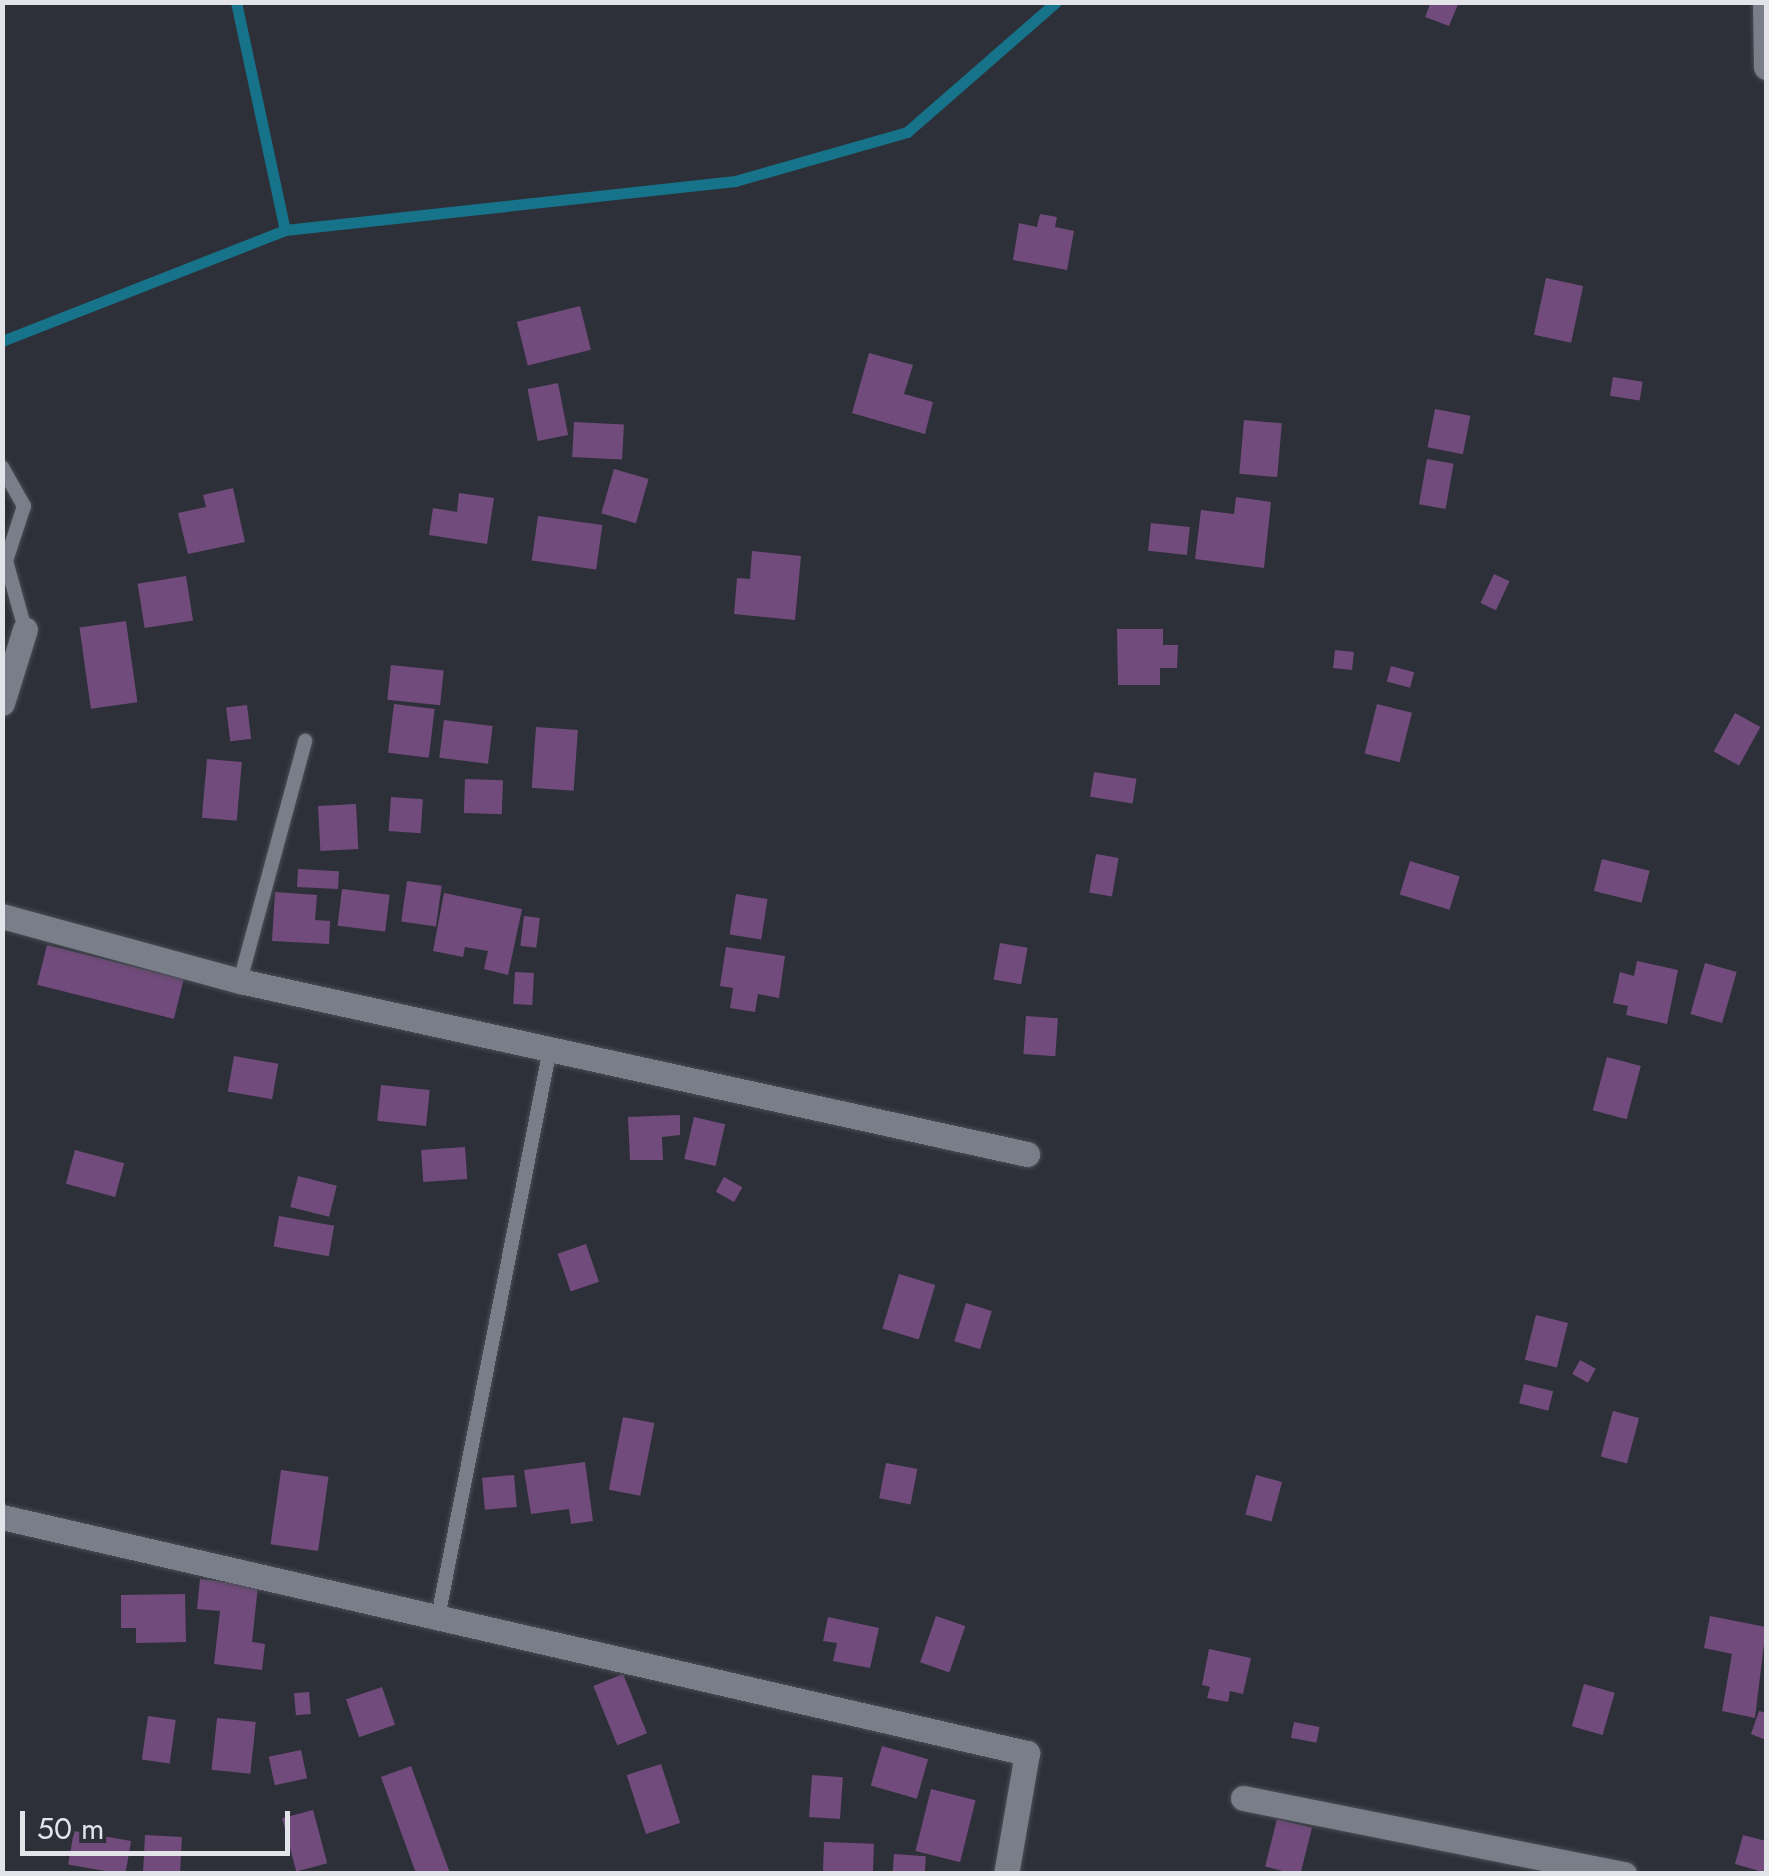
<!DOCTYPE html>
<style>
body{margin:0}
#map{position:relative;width:1769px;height:1876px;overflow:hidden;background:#2d3038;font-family:Jost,sans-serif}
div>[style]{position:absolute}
.stream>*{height:11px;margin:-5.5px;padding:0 5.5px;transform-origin:5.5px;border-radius:5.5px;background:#167389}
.building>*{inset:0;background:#714b7b;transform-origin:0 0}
.roads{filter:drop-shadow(0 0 2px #4a4d55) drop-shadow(0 0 2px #4a4d55)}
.service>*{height:14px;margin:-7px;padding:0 7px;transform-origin:7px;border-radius:7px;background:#7a7e88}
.minor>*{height:25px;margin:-12.5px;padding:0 12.5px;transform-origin:12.5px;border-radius:12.5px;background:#7a7e88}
span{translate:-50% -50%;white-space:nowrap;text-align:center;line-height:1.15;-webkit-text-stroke:10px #2d3038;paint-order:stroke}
.frame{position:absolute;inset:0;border:5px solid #e2e4ea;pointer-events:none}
.scale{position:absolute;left:20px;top:1811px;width:270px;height:45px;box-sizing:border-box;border:5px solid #e2e4ea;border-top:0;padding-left:12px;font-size:30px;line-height:35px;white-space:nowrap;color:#e2e4ea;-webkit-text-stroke:8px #2d3038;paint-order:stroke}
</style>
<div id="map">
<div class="stream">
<div style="left:236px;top:2px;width:233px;rotate:77.9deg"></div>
<div style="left:2px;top:341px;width:304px;rotate:-21.4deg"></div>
<div style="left:285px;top:230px;width:453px;rotate:-6.2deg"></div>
<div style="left:735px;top:181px;width:179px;rotate:-15.9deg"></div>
<div style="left:907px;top:132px;width:198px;rotate:-41.1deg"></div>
</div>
<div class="building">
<div style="clip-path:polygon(1431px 2px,1459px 2px,1449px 26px,1425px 17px)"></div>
<div style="clip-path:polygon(1040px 214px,1057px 217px,1055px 227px,1074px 231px,1067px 270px,1013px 260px,1019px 223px,1037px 227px)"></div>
<div style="left:1546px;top:278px;width:38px;height:58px;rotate:12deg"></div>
<div style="left:580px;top:306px;width:45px;height:65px;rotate:76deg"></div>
<div style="clip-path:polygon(869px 353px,913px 365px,904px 394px,933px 402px,925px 434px,852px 413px)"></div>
<div style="left:1613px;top:377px;width:30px;height:19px;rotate:9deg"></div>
<div style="left:558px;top:383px;width:53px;height:31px;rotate:79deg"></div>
<div style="left:1435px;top:409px;width:36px;height:39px;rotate:11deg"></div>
<div style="left:1244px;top:420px;width:38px;height:54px;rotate:5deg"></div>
<div style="left:574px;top:422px;width:50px;height:35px;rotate:3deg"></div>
<div style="left:1427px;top:459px;width:27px;height:46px;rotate:10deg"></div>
<div style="left:614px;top:469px;width:36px;height:46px;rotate:16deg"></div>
<div style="clip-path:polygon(233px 488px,245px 542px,188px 554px,178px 513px,206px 507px,203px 495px)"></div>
<div style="clip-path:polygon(459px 493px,494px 498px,487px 544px,429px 535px,433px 508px,457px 512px)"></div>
<div style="clip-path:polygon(1236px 497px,1271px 502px,1264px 568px,1195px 559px,1201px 510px,1234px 514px)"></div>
<div style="left:538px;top:516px;width:65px;height:45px;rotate:8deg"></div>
<div style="left:1151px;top:523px;width:39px;height:28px;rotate:6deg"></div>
<div style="clip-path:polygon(752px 551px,801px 556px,795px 620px,734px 614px,737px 578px,750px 579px)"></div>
<div style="left:1494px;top:574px;width:17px;height:32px;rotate:25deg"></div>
<div style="left:186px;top:576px;width:45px;height:49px;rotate:81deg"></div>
<div style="left:126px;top:621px;width:82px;height:47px;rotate:82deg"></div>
<div style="clip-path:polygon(1117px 629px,1163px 629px,1163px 645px,1178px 645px,1177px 668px,1160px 668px,1160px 685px,1118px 685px)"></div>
<div style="left:1335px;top:650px;width:19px;height:18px;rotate:6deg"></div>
<div style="left:391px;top:665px;width:53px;height:35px;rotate:6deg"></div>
<div style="left:1391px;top:666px;width:24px;height:16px;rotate:15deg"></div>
<div style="left:394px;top:704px;width:41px;height:49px;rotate:7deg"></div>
<div style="left:1377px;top:704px;width:36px;height:51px;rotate:14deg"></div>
<div style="left:247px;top:705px;width:34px;height:21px;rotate:83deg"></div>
<div style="left:1735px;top:713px;width:29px;height:44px;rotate:29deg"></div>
<div style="left:444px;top:720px;width:49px;height:38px;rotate:7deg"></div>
<div style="left:536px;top:727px;width:42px;height:61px;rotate:4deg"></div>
<div style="left:207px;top:759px;width:35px;height:59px;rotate:5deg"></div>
<div style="left:1094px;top:772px;width:43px;height:25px;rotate:9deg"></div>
<div style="left:465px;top:779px;width:38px;height:34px;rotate:2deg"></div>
<div style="left:391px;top:797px;width:32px;height:34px;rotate:4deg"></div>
<div style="left:356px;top:804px;width:45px;height:38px;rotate:87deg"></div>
<div style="left:1096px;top:854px;width:23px;height:39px;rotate:10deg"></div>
<div style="left:1602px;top:859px;width:49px;height:33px;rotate:14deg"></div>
<div style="left:1410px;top:861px;width:52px;height:35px;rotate:17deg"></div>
<div style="left:298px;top:869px;width:41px;height:18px;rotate:3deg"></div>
<div style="left:407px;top:881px;width:35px;height:41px;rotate:8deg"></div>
<div style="left:342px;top:889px;width:48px;height:37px;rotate:7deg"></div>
<div style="clip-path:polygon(275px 892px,317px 895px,315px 920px,330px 921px,329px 944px,272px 941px)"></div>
<div style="clip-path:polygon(444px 893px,522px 909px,508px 975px,484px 969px,488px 951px,465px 947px,463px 957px,433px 951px)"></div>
<div style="left:736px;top:894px;width:32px;height:41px;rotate:9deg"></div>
<div style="left:524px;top:916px;width:16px;height:30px;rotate:7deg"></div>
<div style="left:1000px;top:943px;width:28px;height:37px;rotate:10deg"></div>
<div style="left:47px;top:945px;width:141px;height:41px;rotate:14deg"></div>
<div style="clip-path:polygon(726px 947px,785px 956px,779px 998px,758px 994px,755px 1012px,730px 1008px,733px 988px,720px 986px)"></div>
<div style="clip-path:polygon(1637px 961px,1678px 970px,1667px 1024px,1626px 1015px,1628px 1006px,1613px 1003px,1620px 972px,1634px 976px)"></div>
<div style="left:1705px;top:963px;width:33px;height:53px;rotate:16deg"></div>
<div style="left:515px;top:972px;width:19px;height:32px;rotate:3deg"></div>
<div style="left:1026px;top:1016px;width:32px;height:38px;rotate:4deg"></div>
<div style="left:234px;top:1056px;width:45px;height:36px;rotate:10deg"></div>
<div style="left:1607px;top:1057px;width:35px;height:55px;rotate:15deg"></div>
<div style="left:381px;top:1085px;width:49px;height:36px;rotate:6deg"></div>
<div style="clip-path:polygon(680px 1115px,680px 1135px,662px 1137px,663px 1160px,630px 1160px,628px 1117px)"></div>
<div style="left:694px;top:1117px;width:32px;height:43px;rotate:13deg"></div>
<div style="left:465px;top:1147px;width:32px;height:44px;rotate:86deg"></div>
<div style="left:75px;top:1150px;width:51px;height:35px;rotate:15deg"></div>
<div style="left:298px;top:1176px;width:40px;height:32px;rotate:14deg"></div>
<div style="left:724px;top:1177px;width:21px;height:17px;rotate:29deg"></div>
<div style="left:279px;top:1216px;width:56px;height:31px;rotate:10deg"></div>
<div style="left:586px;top:1244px;width:40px;height:30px;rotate:71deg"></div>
<div style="left:899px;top:1274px;width:38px;height:57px;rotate:17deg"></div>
<div style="left:966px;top:1303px;width:27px;height:40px;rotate:17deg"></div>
<div style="left:1536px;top:1315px;width:33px;height:46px;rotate:14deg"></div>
<div style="left:1580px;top:1360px;width:18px;height:16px;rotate:29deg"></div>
<div style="left:1524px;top:1384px;width:30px;height:20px;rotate:14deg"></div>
<div style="left:1613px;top:1411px;width:27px;height:47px;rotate:15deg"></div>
<div style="left:623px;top:1417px;width:32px;height:74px;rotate:11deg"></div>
<div style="clip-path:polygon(585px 1462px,593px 1521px,571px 1524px,569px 1509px,531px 1514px,524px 1470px)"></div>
<div style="left:886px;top:1463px;width:32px;height:36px;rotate:11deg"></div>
<div style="left:281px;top:1470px;width:48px;height:75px;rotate:8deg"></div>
<div style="left:514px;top:1475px;width:32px;height:32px;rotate:85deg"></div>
<div style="left:1256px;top:1475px;width:27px;height:41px;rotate:15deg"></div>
<div style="clip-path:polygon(200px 1579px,258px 1586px,252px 1642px,265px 1644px,262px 1670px,214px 1664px,220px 1611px,197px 1609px)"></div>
<div style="clip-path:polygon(185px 1594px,186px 1642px,136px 1643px,136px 1628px,121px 1628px,121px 1595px)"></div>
<div style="left:936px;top:1616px;width:31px;height:49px;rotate:19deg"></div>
<div style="clip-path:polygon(1710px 1616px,1766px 1627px,1755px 1718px,1722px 1711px,1732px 1654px,1704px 1648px)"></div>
<div style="clip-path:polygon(828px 1617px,879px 1628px,870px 1668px,833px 1661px,837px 1643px,823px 1641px)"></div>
<div style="clip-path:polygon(1209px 1649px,1251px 1658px,1243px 1694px,1230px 1691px,1228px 1702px,1207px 1698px,1210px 1687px,1202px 1685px)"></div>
<div style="left:623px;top:1674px;width:64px;height:32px;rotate:68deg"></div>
<div style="left:1584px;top:1684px;width:32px;height:44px;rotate:16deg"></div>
<div style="left:382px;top:1687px;width:40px;height:38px;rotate:71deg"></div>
<div style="left:309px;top:1692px;width:22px;height:15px;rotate:85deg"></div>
<div style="clip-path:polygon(1759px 1711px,1766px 1713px,1766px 1740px,1751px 1734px)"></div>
<div style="left:148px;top:1716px;width:28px;height:44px;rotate:8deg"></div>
<div style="left:217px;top:1718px;width:39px;height:52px;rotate:6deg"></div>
<div style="left:1294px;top:1722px;width:26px;height:16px;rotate:11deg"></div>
<div style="left:882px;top:1746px;width:48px;height:41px;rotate:16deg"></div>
<div style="left:301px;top:1750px;width:29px;height:33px;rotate:78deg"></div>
<div style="left:661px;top:1764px;width:62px;height:36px;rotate:72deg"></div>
<div style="left:411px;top:1766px;width:115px;height:32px;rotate:70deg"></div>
<div style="left:812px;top:1775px;width:31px;height:42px;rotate:4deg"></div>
<div style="left:931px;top:1789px;width:46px;height:64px;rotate:14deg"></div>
<div style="left:313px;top:1810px;width:55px;height:32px;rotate:75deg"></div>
<div style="left:1277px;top:1819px;width:36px;height:49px;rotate:14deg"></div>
<div style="left:74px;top:1831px;width:58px;height:34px;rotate:10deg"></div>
<div style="left:145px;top:1835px;width:37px;height:39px;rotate:3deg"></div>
<div style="clip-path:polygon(1743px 1835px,1766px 1841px,1766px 1873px,1735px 1864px)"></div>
<div style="left:824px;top:1842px;width:50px;height:32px;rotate:2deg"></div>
<div style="left:894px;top:1854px;width:32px;height:20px;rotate:4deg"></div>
</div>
<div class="roads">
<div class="service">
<div style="left:2px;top:467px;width:45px;rotate:60.6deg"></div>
<div style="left:24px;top:506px;width:58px;rotate:108.1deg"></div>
<div style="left:6px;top:561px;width:71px;rotate:74.4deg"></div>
<div style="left:240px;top:981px;width:249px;rotate:-74.8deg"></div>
<div style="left:438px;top:1617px;width:579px;rotate:-78.85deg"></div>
</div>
<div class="minor">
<div style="left:1765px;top:2px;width:65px;rotate:89.1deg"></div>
<div style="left:2px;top:703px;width:77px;rotate:-72.7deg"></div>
<div style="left:2px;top:916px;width:247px;rotate:15.3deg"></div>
<div style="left:240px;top:981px;width:806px;rotate:12.4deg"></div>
<div style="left:2px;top:1517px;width:1052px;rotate:12.97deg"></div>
<div style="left:1027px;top:1753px;width:123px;rotate:99.8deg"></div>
<div style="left:1243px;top:1798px;width:389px;rotate:11.3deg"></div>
</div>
</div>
<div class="frame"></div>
<div class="scale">50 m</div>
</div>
